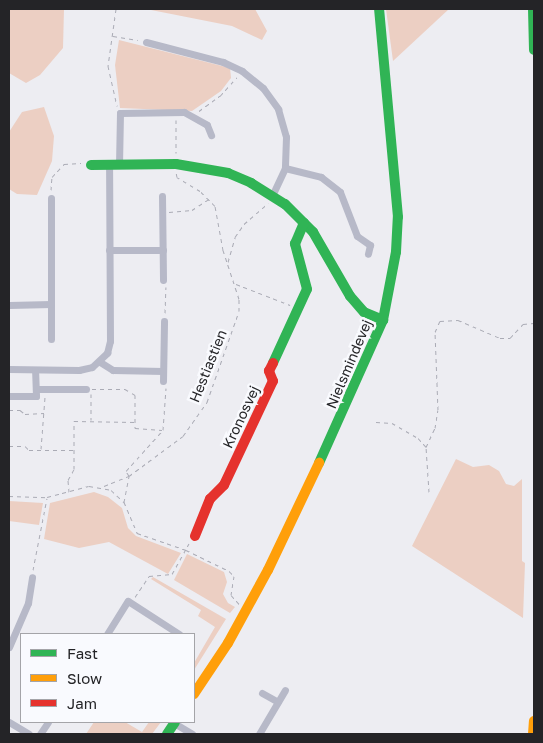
<!DOCTYPE html>
<style>
body{margin:0}
#map{position:relative;width:543px;height:743px;overflow:hidden;background:#ededf2;font-family:"Golos Text",sans-serif}
div>[style]{position:absolute}
.green>*{inset:0;background:#eccfc3}
.path>*{height:1px;margin-top:-0.5px;transform-origin:0;background:repeating-linear-gradient(90deg,#aaabb5 0 4px,transparent 0 8px)}
.street>*{height:7px;margin:-3.5px;padding:0 3.5px;transform-origin:3.5px;border-radius:3.5px;background:#b7b9c8}
.fast>*{height:10px;margin:-5px;padding:0 5px;transform-origin:5px;border-radius:5px;background:#30b455}
.slow>*{height:10px;margin:-5px;padding:0 5px;transform-origin:5px;border-radius:5px;background:#ff9f0a}
.jam>*{height:10px;margin:-5px;padding:0 5px;transform-origin:5px;border-radius:5px;background:#e5322d}
span{translate:-50% -50%;white-space:nowrap;text-align:center;line-height:1.15;-webkit-text-stroke:5px #f9fafe;paint-order:stroke}
.street-label{font-size:14px;color:#242427}
.frame{position:absolute;inset:0;border:10px solid #242427;pointer-events:none}
.legend{position:absolute;left:20px;top:633px;width:175px;height:90px;box-sizing:border-box;background:#f9fafe;border:1px solid #a4a4a8;margin:0;padding:6px 9px;list-style:none;font-size:15px;color:#242427}
.legend li{display:flex;align-items:center;gap:10px;height:25px}
.legend b{width:25px;border:1px solid #a4a4a8}
</style>
<div id="map">
<div class="green">
<div style="clip-path:polygon(9px 9px,64px 9px,63px 48px,40px 75px,26px 83px,9px 73px)"></div>
<div style="clip-path:polygon(146px 9px,255px 9px,267px 31px,262px 40px,232px 26px)"></div>
<div style="clip-path:polygon(386px 9px,449px 9px,393px 61px)"></div>
<div style="clip-path:polygon(119px 40px,230px 68px,231px 78px,221px 91px,192px 111px,120px 108px,115px 65px)"></div>
<div style="clip-path:polygon(44px 107px,54px 136px,52px 161px,37px 195px,17px 194px,9px 189px,9px 132px,22px 112px)"></div>
<div style="clip-path:polygon(456px 459px,473px 467px,489px 465px,499px 471px,506px 484px,514px 486px,522px 479px,522px 561px,525px 563px,523px 618px,412px 546px)"></div>
<div style="clip-path:polygon(94px 492px,108px 497px,122px 508px,128px 528px,136px 536px,181px 553px,168px 574px,109px 542px,79px 548px,44px 539px,50px 503px)"></div>
<div style="clip-path:polygon(9px 501px,43px 503px,39px 525px,9px 521px)"></div>
<div style="clip-path:polygon(187px 554px,224px 572px,227px 582px,223px 594px,228px 603px,235px 607px,230px 613px,174px 580px)"></div>
<div style="clip-path:polygon(153px 577px,226px 619px,194px 670px,194px 663px,215px 627px,198px 616px,201px 610px,151px 579px)"></div>
<div style="clip-path:polygon(94px 722px,125px 722px,142px 732px,149px 722px,161px 722px,152px 734px,86px 734px)"></div>
</div>
<div class="path">
<div style="left:116px;top:9px;width:58px;rotate:98deg"></div>
<div style="left:108px;top:66px;width:41px;rotate:77.3deg"></div>
<div style="left:113px;top:36px;width:25px;rotate:9deg"></div>
<div style="left:199px;top:111px;width:26px;rotate:-36deg"></div>
<div style="left:220px;top:96px;width:25px;rotate:-48deg"></div>
<div style="left:176px;top:120px;width:33px;rotate:90deg"></div>
<div style="left:51px;top:190px;width:13px;rotate:-86deg"></div>
<div style="left:52px;top:177px;width:18px;rotate:-47deg"></div>
<div style="left:64px;top:164px;width:17px;rotate:-3deg"></div>
<div style="left:169px;top:212px;width:23px;rotate:-5deg"></div>
<div style="left:192px;top:210px;width:20px;rotate:-33deg"></div>
<div style="left:228px;top:262px;width:26px;rotate:-74deg"></div>
<div style="left:235px;top:237px;width:16px;rotate:-55deg"></div>
<div style="left:244px;top:224px;width:32px;rotate:-41deg"></div>
<div style="left:236px;top:284px;width:58px;rotate:21.3deg"></div>
<div style="left:165px;top:313px;width:26px;rotate:-88deg"></div>
<div style="left:92px;top:389px;width:33px"></div>
<div style="left:125px;top:389px;width:12px;rotate:31deg"></div>
<div style="left:135px;top:395px;width:33px;rotate:90deg"></div>
<div style="left:135px;top:428px;width:27px;rotate:4deg"></div>
<div style="left:91px;top:394px;width:26px;rotate:90deg"></div>
<div style="left:9px;top:410px;width:11px"></div>
<div style="left:20px;top:410px;width:6px;rotate:39deg"></div>
<div style="left:25px;top:414px;width:19px;rotate:-3deg"></div>
<div style="left:376px;top:422px;width:16px;rotate:4deg"></div>
<div style="left:392px;top:423px;width:30px;rotate:30deg"></div>
<div style="left:418px;top:438px;width:12px;rotate:48deg"></div>
<div style="left:9px;top:446px;width:16px"></div>
<div style="left:25px;top:446px;width:6px;rotate:45deg"></div>
<div style="left:29px;top:450px;width:45px"></div>
<div style="left:41px;top:449px;width:52px;rotate:-85.6deg"></div>
<div style="left:104px;top:486px;width:27px;rotate:-22deg"></div>
<div style="left:129px;top:476px;width:6px;rotate:-121deg"></div>
<div style="left:126px;top:471px;width:55px;rotate:-47.9deg"></div>
<div style="left:163px;top:430px;width:42px;rotate:-85.9deg"></div>
<div style="left:69px;top:492px;width:12px;rotate:-95deg"></div>
<div style="left:68px;top:480px;width:13px;rotate:-61deg"></div>
<div style="left:74px;top:469px;width:48px;rotate:-90deg"></div>
<div style="left:74px;top:421px;width:61px;rotate:0.9deg"></div>
<div style="left:429px;top:492px;width:45px;rotate:-93.8deg"></div>
<div style="left:426px;top:447px;width:21px;rotate:-65deg"></div>
<div style="left:435px;top:428px;width:18px;rotate:-81deg"></div>
<div style="left:438px;top:410px;width:78px;rotate:-92.2deg"></div>
<div style="left:435px;top:332px;width:12px;rotate:-66deg"></div>
<div style="left:440px;top:321px;width:18px;rotate:-3deg"></div>
<div style="left:458px;top:320px;width:46px;rotate:23.2deg"></div>
<div style="left:500px;top:338px;width:10px"></div>
<div style="left:510px;top:338px;width:19px;rotate:-47deg"></div>
<div style="left:523px;top:324px;width:11px;rotate:-5deg"></div>
<div style="left:9px;top:496px;width:38px;rotate:2deg"></div>
<div style="left:47px;top:497px;width:43px;rotate:-14.7deg"></div>
<div style="left:89px;top:486px;width:22px;rotate:10deg"></div>
<div style="left:111px;top:490px;width:18px;rotate:43deg"></div>
<div style="left:124px;top:502px;width:34px;rotate:67deg"></div>
<div style="left:137px;top:533px;width:52px;rotate:19.1deg"></div>
<div style="left:186px;top:550px;width:48px;rotate:26deg"></div>
<div style="left:229px;top:571px;width:7px;rotate:45deg"></div>
<div style="left:234px;top:576px;width:19px;rotate:99deg"></div>
<div style="left:231px;top:595px;width:13px;rotate:48deg"></div>
<div style="left:124px;top:502px;width:26px;rotate:-79deg"></div>
<div style="left:129px;top:476px;width:67px;rotate:-36.5deg"></div>
<div style="left:183px;top:436px;width:42px;rotate:-54.8deg"></div>
<div style="left:207px;top:402px;width:96px;rotate:-70.6deg"></div>
<div style="left:239px;top:311px;width:12px;rotate:-90deg"></div>
<div style="left:239px;top:299px;width:52px;rotate:-108.1deg"></div>
<div style="left:223px;top:250px;width:45px;rotate:-100.3deg"></div>
<div style="left:215px;top:206px;width:21px;rotate:-135deg"></div>
<div style="left:200px;top:191px;width:27px;rotate:-149deg"></div>
<div style="left:177px;top:177px;width:5px;rotate:-101deg"></div>
<div style="left:33px;top:570px;width:73px;rotate:-79deg"></div>
<div style="left:135px;top:597px;width:25px;rotate:-56deg"></div>
<div style="left:149px;top:576px;width:23px;rotate:-5deg"></div>
<div style="left:172px;top:574px;width:35px;rotate:-61deg"></div>
</div>
<div class="street">
<div style="left:146px;top:42px;width:80px;rotate:14.6deg"></div>
<div style="left:223px;top:62px;width:21px;rotate:25deg"></div>
<div style="left:242px;top:71px;width:27px;rotate:39deg"></div>
<div style="left:263px;top:88px;width:26px;rotate:54deg"></div>
<div style="left:278px;top:109px;width:29px;rotate:74deg"></div>
<div style="left:286px;top:137px;width:31px;rotate:92deg"></div>
<div style="left:285px;top:168px;width:31px;rotate:115deg"></div>
<div style="left:119px;top:165px;width:52px;rotate:-88.9deg"></div>
<div style="left:120px;top:113px;width:64px;rotate:-0.9deg"></div>
<div style="left:184px;top:112px;width:26px;rotate:29deg"></div>
<div style="left:207px;top:125px;width:11px;rotate:68deg"></div>
<div style="left:285px;top:168px;width:37px;rotate:14deg"></div>
<div style="left:321px;top:177px;width:24px;rotate:38deg"></div>
<div style="left:340px;top:192px;width:47px;rotate:68.9deg"></div>
<div style="left:357px;top:236px;width:16px;rotate:35deg"></div>
<div style="left:370px;top:245px;width:9px;rotate:103deg"></div>
<div style="left:162px;top:196px;width:84px;rotate:89.3deg"></div>
<div style="left:109px;top:250px;width:54px"></div>
<div style="left:51px;top:304px;width:35px;rotate:90deg"></div>
<div style="left:9px;top:305px;width:42px;rotate:-1.4deg"></div>
<div style="left:51px;top:304px;width:106px;rotate:-90deg"></div>
<div style="left:100px;top:362px;width:15px;rotate:32deg"></div>
<div style="left:113px;top:370px;width:50px;rotate:1.1deg"></div>
<div style="left:9px;top:369px;width:70px;rotate:0.8deg"></div>
<div style="left:79px;top:370px;width:13px;rotate:-13deg"></div>
<div style="left:92px;top:367px;width:21px;rotate:-43deg"></div>
<div style="left:107px;top:353px;width:12px;rotate:-76deg"></div>
<div style="left:110px;top:341px;width:176px;rotate:-90.3deg"></div>
<div style="left:163px;top:381px;width:60px;rotate:-89deg"></div>
<div style="left:36px;top:389px;width:50px"></div>
<div style="left:9px;top:396px;width:27px"></div>
<div style="left:36px;top:396px;width:26px;rotate:-92deg"></div>
<div style="left:107px;top:634px;width:39px;rotate:-58deg"></div>
<div style="left:128px;top:601px;width:61px;rotate:32.9deg"></div>
<div style="left:9px;top:647px;width:48px;rotate:-66.6deg"></div>
<div style="left:28px;top:603px;width:26px;rotate:-81deg"></div>
<div style="left:262px;top:693px;width:18px;rotate:29deg"></div>
<div style="left:9px;top:722px;width:23px;rotate:31deg"></div>
<div style="left:174px;top:723px;width:21px;rotate:31deg"></div>
<div style="left:40px;top:734px;width:14px;rotate:-56deg"></div>
<div style="left:259px;top:734px;width:51px;rotate:-59.4deg"></div>
</div>
<div class="fast">
<div style="left:533px;top:9px;width:41px;rotate:88.6deg"></div>
<div style="left:91px;top:165px;width:85px;rotate:-0.7deg"></div>
<div style="left:176px;top:164px;width:53px;rotate:9.8deg"></div>
<div style="left:228px;top:173px;width:25px;rotate:23deg"></div>
<div style="left:251px;top:183px;width:40px;rotate:32deg"></div>
<div style="left:285px;top:204px;width:40px;rotate:45deg"></div>
<div style="left:313px;top:232px;width:74px;rotate:60deg"></div>
<div style="left:350px;top:296px;width:21px;rotate:49deg"></div>
<div style="left:364px;top:312px;width:21px;rotate:23deg"></div>
<div style="left:273px;top:363px;width:81px;rotate:-65.3deg"></div>
<div style="left:307px;top:289px;width:47px;rotate:-104.9deg"></div>
<div style="left:295px;top:244px;width:23px;rotate:-67deg"></div>
<div style="left:319px;top:463px;width:157px;rotate:-65.9deg"></div>
<div style="left:383px;top:320px;width:69px;rotate:-79.2deg"></div>
<div style="left:396px;top:252px;width:35px;rotate:-87deg"></div>
<div style="left:398px;top:217px;width:209px;rotate:-95.2deg"></div>
<div style="left:167px;top:734px;width:14px;rotate:-56deg"></div>
</div>
<div class="slow">
<div style="left:194px;top:694px;width:61px;rotate:-56.3deg"></div>
<div style="left:228px;top:643px;width:83px;rotate:-61.3deg"></div>
<div style="left:268px;top:570px;width:119px;rotate:-64.5deg"></div>
<div style="left:533px;top:734px;width:13px;rotate:-86deg"></div>
</div>
<div class="jam">
<div style="left:195px;top:536px;width:40px;rotate:-68deg"></div>
<div style="left:210px;top:499px;width:20px;rotate:-45deg"></div>
<div style="left:224px;top:485px;width:115px;rotate:-64.8deg"></div>
<div style="left:273px;top:381px;width:11px;rotate:-112deg"></div>
<div style="left:269px;top:371px;width:9px;rotate:-63deg"></div>
</div>
<div class="street-label">
<span style="left:349px;top:364px;rotate:-67deg">Nielsmindevej</span>
<span style="left:208px;top:366px;rotate:-68deg">Hestiastien</span>
<span style="left:241px;top:417px;rotate:-65deg">Kronosvej</span>
</div>
<div class="frame"></div>
<ul class="legend">
<li><b style="height:6px;background:#30b455"></b>Fast</li>
<li><b style="height:6px;background:#ff9f0a"></b>Slow</li>
<li><b style="height:6px;background:#e5322d"></b>Jam</li>
</ul>
</div>
